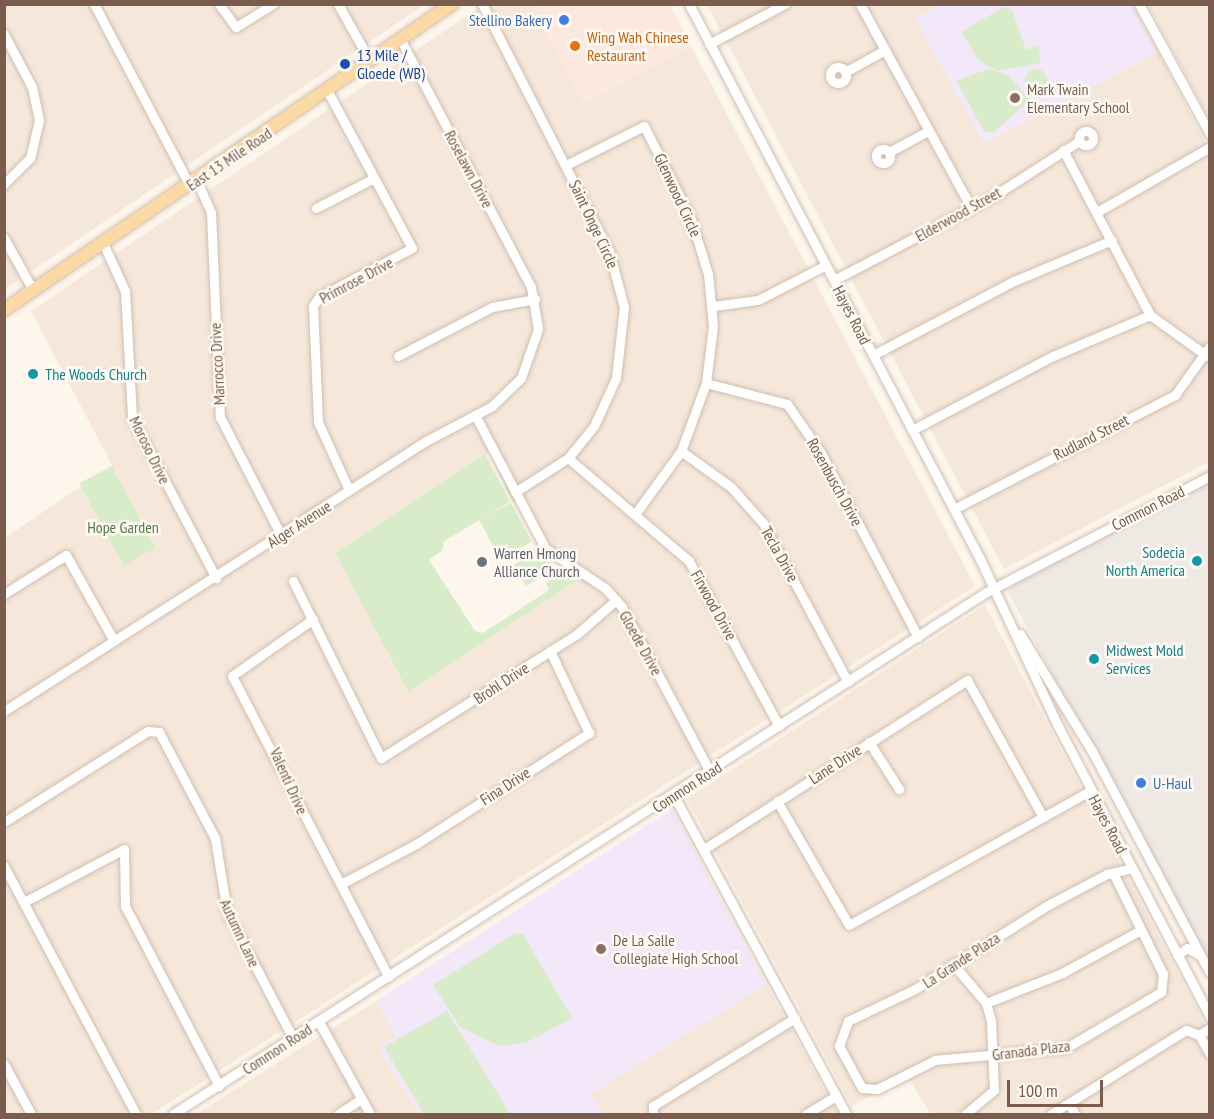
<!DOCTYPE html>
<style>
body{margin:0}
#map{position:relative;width:1214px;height:1119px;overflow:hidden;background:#fdf6ec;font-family:"PT Sans Narrow",sans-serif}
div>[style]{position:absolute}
.residential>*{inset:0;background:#f5e8da}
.commercial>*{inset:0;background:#fde8e0}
.industrial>*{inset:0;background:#efe9e4}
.education>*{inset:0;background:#f3e8fa}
.green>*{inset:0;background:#d8ecc9;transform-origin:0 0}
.round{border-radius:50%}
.roads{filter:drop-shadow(0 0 2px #d1beb0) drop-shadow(0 0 2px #d1beb0)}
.minor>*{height:9px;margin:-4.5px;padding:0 4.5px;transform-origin:4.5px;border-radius:4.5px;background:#fff}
.minor>.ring{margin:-4.5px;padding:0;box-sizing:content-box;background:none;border:9px solid #fff;border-radius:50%}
.major>*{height:12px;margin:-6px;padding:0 6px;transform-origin:6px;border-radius:6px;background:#fbd9a5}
.dots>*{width:16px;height:16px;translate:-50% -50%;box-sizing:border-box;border:3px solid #fffaf3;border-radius:50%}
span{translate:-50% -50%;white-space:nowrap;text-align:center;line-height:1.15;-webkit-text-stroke:5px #fffaf3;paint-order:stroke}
.shop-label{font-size:16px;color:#366cbe}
.right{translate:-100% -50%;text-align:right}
.left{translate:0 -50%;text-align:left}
.food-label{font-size:16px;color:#c56008}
.transit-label{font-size:16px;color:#164399}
.education-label{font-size:16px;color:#785e54}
.street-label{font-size:16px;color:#7a5c4d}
.culture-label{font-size:16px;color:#0d838f}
.park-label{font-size:16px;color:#537a41}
.worship-label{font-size:16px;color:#5b616d}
.frame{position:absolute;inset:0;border:6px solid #7a5c4d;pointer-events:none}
.scale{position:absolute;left:1007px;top:1080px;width:96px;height:27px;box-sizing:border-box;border:3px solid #7a5c4d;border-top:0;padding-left:8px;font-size:18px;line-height:21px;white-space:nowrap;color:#7a5c4d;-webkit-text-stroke:4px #fffaf3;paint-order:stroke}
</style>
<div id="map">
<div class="residential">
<div style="clip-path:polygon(5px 5px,424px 5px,5px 289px)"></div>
<div style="clip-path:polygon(evenodd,483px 5px,531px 5px,583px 103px,691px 46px,975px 586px,152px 1114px,5px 1114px,5px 538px,81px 486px,122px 565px,155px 547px,31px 311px,483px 5px,489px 452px,542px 550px,580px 578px,407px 691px,335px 553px,489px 452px)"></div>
<div style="clip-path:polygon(707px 5px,940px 5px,915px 18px,984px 143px,1158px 52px,1209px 150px,1209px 462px,1004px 569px)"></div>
<div style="clip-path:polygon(1148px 5px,1209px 5px,1209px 118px)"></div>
<div style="clip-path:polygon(985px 605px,1209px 1032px,1209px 1114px,931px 1114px,908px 1077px,852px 1106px,687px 799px)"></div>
<div style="clip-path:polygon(766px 984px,838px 1114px,602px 1114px,590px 1094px)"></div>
<div style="clip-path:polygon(376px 1001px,397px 1037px,378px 1048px,419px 1114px,196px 1114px)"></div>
</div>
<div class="commercial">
<div style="clip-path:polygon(531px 5px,670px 5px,691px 46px,582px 103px)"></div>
</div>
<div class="industrial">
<div style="clip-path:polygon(1209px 481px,1209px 966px,1008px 592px,1015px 582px)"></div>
</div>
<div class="education">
<div style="clip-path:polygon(940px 5px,1132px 5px,1158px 52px,984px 143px,915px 18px)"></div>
<div style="clip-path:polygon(672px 809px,766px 984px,590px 1094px,602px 1114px,419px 1114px,378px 1048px,397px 1036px,376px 1001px)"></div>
</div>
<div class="green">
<div style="clip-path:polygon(1004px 7px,1012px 10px,1026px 50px,1039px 45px,1040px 63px,997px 71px,979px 61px,961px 32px)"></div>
<div class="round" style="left:1025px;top:69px;width:22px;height:22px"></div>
<div style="clip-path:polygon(988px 69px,1008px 75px,1030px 100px,993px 133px,984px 131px,956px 81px)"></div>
<div style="clip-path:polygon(489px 452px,515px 500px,512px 501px)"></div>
<div style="clip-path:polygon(485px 454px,510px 502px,444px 541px,443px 550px,429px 560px,475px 631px,483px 633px,549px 590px,546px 583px,560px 573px,576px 581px,408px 692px,335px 553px)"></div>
<div style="left:112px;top:466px;width:93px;height:37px;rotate:62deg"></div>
<div style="left:511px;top:503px;width:44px;height:36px;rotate:62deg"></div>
<div style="clip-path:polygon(536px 549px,555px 569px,526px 586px,514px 565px)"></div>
<div style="clip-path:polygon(515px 933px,523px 934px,572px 1018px,526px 1043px,499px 1046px,460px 1027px,433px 985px)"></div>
<div style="clip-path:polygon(447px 1011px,509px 1112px,504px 1114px,424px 1114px,384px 1047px)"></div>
</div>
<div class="roads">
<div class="minor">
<div style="left:94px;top:4px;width:206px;rotate:62.2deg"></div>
<div style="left:219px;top:4px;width:29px;rotate:54deg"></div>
<div style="left:236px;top:27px;width:44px;rotate:-31.9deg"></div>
<div style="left:338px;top:4px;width:65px;rotate:60.7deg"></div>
<div style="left:482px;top:4px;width:278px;rotate:62.8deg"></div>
<div style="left:609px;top:251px;width:58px;rotate:75deg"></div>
<div style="left:624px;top:307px;width:71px;rotate:96.4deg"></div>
<div style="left:616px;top:378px;width:53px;rotate:114.6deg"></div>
<div style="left:594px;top:426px;width:41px;rotate:129.1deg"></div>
<div style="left:568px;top:458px;width:63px;rotate:147.3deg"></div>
<div style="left:689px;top:4px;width:627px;rotate:62.33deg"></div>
<div style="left:980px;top:559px;width:184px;rotate:65deg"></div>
<div style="left:1058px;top:726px;width:328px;rotate:62.4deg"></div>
<div style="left:860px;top:4px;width:232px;rotate:61.4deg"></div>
<div style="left:1139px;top:4px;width:148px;rotate:61.4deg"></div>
<div style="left:4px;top:34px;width:60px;rotate:62.2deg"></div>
<div style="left:32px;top:87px;width:34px;rotate:78deg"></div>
<div style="left:39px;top:120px;width:39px;rotate:103deg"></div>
<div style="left:30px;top:158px;width:37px;rotate:135deg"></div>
<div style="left:709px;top:44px;width:86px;rotate:-27.8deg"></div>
<div class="ring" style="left:830px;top:67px;width:7px;height:7px"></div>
<div style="left:845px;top:72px;width:43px;rotate:-28.9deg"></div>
<div style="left:328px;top:92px;width:177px;rotate:61.7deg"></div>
<div style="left:412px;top:248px;width:105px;rotate:152.2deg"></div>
<div style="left:319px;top:297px;width:11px;rotate:124deg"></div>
<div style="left:313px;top:306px;width:116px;rotate:87.5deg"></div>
<div style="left:318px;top:422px;width:75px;rotate:65.5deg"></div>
<div class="ring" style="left:1079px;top:131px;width:5px;height:5px"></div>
<div class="ring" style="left:876px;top:149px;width:5px;height:5px"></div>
<div style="left:1063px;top:150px;width:187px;rotate:62.2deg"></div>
<div style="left:1150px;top:315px;width:70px;rotate:35.7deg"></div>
<div style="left:889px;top:152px;width:44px;rotate:-28.3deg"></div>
<div style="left:566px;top:165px;width:87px;rotate:-26.6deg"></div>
<div style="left:644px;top:126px;width:104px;rotate:63.2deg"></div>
<div style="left:691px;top:219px;width:58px;rotate:72.8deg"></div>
<div style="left:708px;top:274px;width:52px;rotate:84.5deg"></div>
<div style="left:713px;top:326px;width:57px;rotate:97deg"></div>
<div style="left:706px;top:383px;width:72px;rotate:110.2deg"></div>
<div style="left:681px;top:451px;width:78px;rotate:126.1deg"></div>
<div style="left:197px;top:181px;width:35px;rotate:66deg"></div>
<div style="left:211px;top:213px;width:204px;rotate:87.5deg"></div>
<div style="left:220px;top:417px;width:133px;rotate:62.7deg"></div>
<div style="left:316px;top:208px;width:65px;rotate:-27.3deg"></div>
<div style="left:1097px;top:212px;width:130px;rotate:-29.9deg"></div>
<div style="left:4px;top:238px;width:60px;rotate:60.9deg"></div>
<div style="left:103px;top:243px;width:53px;rotate:65.4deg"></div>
<div style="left:125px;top:291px;width:127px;rotate:86.8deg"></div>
<div style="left:132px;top:418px;width:181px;rotate:62.3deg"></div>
<div style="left:834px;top:280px;width:178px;rotate:-27.7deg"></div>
<div style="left:992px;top:197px;width:103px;rotate:-32.8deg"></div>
<div style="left:713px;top:306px;width:45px;rotate:-7.6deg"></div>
<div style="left:758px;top:300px;width:76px;rotate:-27.2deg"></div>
<div style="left:873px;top:355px;width:159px;rotate:-27.7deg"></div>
<div style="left:1014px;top:281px;width:106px;rotate:-22.7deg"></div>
<div style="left:398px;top:356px;width:106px;rotate:-27.5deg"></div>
<div style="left:492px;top:307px;width:44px;rotate:-10.5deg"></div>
<div style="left:706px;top:383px;width:84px;rotate:14.5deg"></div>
<div style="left:787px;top:404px;width:60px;rotate:55.2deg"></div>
<div style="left:821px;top:453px;width:208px;rotate:62.2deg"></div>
<div style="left:475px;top:415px;width:150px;rotate:62.2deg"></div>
<div style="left:545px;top:548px;width:72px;rotate:33.7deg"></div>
<div style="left:605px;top:588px;width:25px;rotate:48deg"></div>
<div style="left:622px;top:607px;width:187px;rotate:61.9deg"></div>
<div style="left:912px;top:430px;width:159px;rotate:-27.7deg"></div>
<div style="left:1053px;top:356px;width:105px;rotate:-22.9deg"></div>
<div style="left:681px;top:451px;width:62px;rotate:35.8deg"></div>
<div style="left:731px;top:487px;width:48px;rotate:48.4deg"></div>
<div style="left:763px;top:523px;width:180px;rotate:61.9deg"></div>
<div style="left:568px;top:458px;width:159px;rotate:40.4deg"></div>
<div style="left:689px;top:561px;width:188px;rotate:61.4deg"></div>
<div style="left:954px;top:509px;width:249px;rotate:-27.3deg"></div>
<div style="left:1175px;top:395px;width:60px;rotate:-54.5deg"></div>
<div style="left:293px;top:581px;width:198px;rotate:63.6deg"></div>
<div style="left:381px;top:758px;width:232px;rotate:-32.3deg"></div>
<div style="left:577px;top:634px;width:52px;rotate:-41.1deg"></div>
<div style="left:4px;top:594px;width:73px;rotate:-32.2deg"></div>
<div style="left:66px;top:555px;width:98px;rotate:60.8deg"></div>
<div style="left:313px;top:619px;width:99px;rotate:144.9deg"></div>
<div style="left:232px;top:676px;width:339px;rotate:62.5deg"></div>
<div style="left:1020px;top:634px;width:137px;rotate:58.4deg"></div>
<div style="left:1092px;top:751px;width:251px;rotate:62deg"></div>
<div style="left:4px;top:711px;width:501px;rotate:-32.61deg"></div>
<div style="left:426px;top:441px;width:75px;rotate:-27.9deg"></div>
<div style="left:492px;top:406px;width:40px;rotate:-44deg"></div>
<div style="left:521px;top:378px;width:52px;rotate:-70.9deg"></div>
<div style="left:538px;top:329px;width:43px;rotate:-99.5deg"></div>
<div style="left:531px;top:287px;width:279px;rotate:-117.8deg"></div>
<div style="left:869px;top:742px;width:56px;rotate:57.4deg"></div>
<div style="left:674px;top:796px;width:362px;rotate:61.6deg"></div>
<div style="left:777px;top:801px;width:143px;rotate:59.9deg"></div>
<div style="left:849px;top:925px;width:276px;rotate:-29.1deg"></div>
<div style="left:4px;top:822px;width:170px;rotate:-32.3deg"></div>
<div style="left:148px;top:731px;width:11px;rotate:5deg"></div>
<div style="left:159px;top:732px;width:120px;rotate:62.2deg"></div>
<div style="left:215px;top:838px;width:75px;rotate:80.8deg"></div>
<div style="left:227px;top:912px;width:142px;rotate:62.4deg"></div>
<div style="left:704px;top:849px;width:313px;rotate:-32.7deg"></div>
<div style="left:967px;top:680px;width:157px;rotate:61deg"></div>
<div style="left:4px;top:866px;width:281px;rotate:62deg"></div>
<div style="left:1113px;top:873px;width:113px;rotate:63.7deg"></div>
<div style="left:1163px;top:974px;width:18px;rotate:96deg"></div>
<div style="left:1161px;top:992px;width:110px;rotate:149.5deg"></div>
<div style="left:1066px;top:1048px;width:132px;rotate:174.8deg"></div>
<div style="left:935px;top:1060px;width:65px;rotate:153.4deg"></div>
<div style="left:877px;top:1089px;width:15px;rotate:-176deg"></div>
<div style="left:862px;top:1088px;width:48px;rotate:-118.7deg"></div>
<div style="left:839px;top:1046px;width:27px;rotate:-70deg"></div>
<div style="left:848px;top:1021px;width:74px;rotate:-25.5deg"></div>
<div style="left:915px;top:989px;width:157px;rotate:-32.3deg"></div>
<div style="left:1048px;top:905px;width:67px;rotate:-27.7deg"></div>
<div style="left:1107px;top:874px;width:26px;rotate:-13deg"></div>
<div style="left:341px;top:884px;width:85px;rotate:-28.1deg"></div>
<div style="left:416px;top:844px;width:206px;rotate:-32.7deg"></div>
<div style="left:589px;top:733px;width:91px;rotate:-115.4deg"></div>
<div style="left:24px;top:902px;width:113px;rotate:-27.9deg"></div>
<div style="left:124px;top:849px;width:57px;rotate:89deg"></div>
<div style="left:125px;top:906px;width:203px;rotate:62.4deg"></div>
<div style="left:1177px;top:955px;width:12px;rotate:-35deg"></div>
<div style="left:1187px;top:948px;width:13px;rotate:29deg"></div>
<div style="left:953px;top:964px;width:51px;rotate:49.8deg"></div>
<div style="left:986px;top:1003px;width:19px;rotate:74deg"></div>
<div style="left:991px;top:1021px;width:69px;rotate:87.5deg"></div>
<div style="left:994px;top:1090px;width:38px;rotate:140deg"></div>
<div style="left:986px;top:1003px;width:82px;rotate:-21.5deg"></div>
<div style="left:1062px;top:973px;width:90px;rotate:-28.6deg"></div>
<div style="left:319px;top:1022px;width:105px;rotate:61deg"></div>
<div style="left:1199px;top:1035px;width:13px;rotate:-32deg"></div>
<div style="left:4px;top:1064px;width:57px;rotate:61.6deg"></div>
<div style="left:1069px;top:1104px;width:12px;rotate:59deg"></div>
<div style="left:173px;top:1114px;width:965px;rotate:-32.69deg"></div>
<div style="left:985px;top:593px;width:254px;rotate:-27.5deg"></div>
<div style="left:338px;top:1114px;width:27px;rotate:-33deg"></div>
<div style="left:653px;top:1114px;width:8px;rotate:-90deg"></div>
<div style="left:653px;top:1106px;width:167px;rotate:-31.8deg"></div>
<div style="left:806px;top:1114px;width:35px;rotate:-31deg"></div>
<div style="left:1051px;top:1114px;width:159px;rotate:-31.9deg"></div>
<div style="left:1186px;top:1030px;width:14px;rotate:21deg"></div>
<div style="left:1199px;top:1035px;width:22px;rotate:60deg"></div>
</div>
<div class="major">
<div style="left:4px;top:310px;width:543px;rotate:-34.33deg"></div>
</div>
</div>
<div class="dots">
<div style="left:564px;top:20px;background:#3f7fe0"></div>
<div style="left:575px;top:46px;background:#e8710a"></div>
<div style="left:345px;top:64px;background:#1a4fb4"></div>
<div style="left:1015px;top:98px;background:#8d6e63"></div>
<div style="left:33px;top:374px;background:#0f9aa8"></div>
<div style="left:1197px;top:561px;background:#0f9aa8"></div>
<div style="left:482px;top:562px;background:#6b7280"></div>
<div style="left:1094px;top:659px;background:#0f9aa8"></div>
<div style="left:1141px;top:783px;background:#3f7fe0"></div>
<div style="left:601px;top:949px;background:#8d6e63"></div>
</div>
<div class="shop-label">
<span class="right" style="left:552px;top:20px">Stellino Bakery</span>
<span class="left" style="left:1153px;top:783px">U-Haul</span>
</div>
<div class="food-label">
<span class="left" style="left:587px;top:46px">Wing Wah Chinese<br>Restaurant</span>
</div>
<div class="transit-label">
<span class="left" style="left:357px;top:64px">13 Mile /<br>Gloede (WB)</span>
</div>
<div class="education-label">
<span class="left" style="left:1027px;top:98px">Mark Twain<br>Elementary School</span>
<span class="left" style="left:613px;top:949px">De La Salle<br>Collegiate High School</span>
</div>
<div class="street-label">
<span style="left:229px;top:159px;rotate:-34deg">East 13 Mile Road</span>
<span style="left:469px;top:169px;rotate:62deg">Roselawn Drive</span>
<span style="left:678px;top:195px;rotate:65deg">Glenwood Circle</span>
<span style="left:958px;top:214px;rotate:-29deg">Elderwood Street</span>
<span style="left:594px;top:224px;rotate:65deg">Saint Onge Circle</span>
<span style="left:356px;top:280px;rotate:-28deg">Primrose Drive</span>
<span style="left:852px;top:315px;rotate:63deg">Hayes Road</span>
<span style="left:217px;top:364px;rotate:-93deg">Marrocco Drive</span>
<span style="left:1091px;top:437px;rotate:-27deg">Rudland Street</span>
<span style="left:150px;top:450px;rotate:64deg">Moroso Drive</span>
<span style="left:835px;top:482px;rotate:61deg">Rosenbusch Drive</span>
<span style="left:1148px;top:508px;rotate:-27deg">Common Road</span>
<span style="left:299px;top:524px;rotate:-33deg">Alger Avenue</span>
<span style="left:780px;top:554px;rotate:61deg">Tecla Drive</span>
<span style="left:714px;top:605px;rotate:61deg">Firwood Drive</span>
<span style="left:641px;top:643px;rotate:61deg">Gloede Drive</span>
<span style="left:501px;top:683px;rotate:-33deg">Brohl Drive</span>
<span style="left:835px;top:764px;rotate:-33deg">Lane Drive</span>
<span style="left:289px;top:781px;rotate:66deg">Valenti Drive</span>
<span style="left:505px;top:786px;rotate:-33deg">Fina Drive</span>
<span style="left:687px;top:787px;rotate:-33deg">Common Road</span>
<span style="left:1108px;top:824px;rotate:62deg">Hayes Road</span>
<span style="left:240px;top:933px;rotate:65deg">Autumn Lane</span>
<span style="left:961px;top:960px;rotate:-33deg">La Grande Plaza</span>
<span style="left:277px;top:1049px;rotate:-33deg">Common Road</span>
<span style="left:1031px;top:1050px;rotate:-7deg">Granada Plaza</span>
</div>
<div class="culture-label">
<span class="left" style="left:45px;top:374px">The Woods Church</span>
<span class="right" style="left:1185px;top:561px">Sodecia<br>North America</span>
<span class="left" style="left:1106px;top:659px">Midwest Mold<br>Services</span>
</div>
<div class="park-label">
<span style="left:123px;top:527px">Hope Garden</span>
</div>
<div class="worship-label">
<span class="left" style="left:494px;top:562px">Warren Hmong<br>Alliance Church</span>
</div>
<div class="frame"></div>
<div class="scale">100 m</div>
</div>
